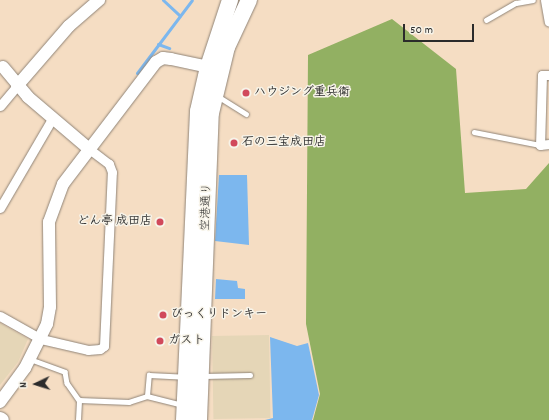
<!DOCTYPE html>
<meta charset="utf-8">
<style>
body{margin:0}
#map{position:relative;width:549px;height:420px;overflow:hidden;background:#f5ddc3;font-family:Dekko,"Klee One",sans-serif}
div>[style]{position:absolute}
.built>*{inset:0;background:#e5d6b7;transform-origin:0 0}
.forest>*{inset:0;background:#92b062}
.water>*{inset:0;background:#7cb7ee}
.stream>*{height:3px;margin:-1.5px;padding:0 1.5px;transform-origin:1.5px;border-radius:1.5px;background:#7cb7ee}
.roads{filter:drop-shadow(0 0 1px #908477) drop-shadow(0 0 1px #908477)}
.lane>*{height:4.5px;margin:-2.25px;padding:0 2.25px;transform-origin:2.25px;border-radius:2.25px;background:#fff}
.street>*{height:9px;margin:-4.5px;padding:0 4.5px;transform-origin:4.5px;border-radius:4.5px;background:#fff}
.secondary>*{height:12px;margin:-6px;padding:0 6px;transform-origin:6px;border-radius:6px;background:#fff}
.primary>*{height:14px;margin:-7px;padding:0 7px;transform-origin:7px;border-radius:7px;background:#fff}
.highway>*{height:16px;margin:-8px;padding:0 8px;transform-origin:8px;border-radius:8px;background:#fff}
.dots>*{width:11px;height:11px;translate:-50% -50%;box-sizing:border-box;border:2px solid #f7f3e8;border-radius:50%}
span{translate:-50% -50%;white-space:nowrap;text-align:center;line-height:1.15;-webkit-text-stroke:3px #f7f3e8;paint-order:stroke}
.poi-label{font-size:12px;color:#2b2b2b;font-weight:700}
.left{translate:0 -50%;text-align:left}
.right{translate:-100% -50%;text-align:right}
.street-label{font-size:12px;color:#2b2b2b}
.north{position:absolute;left:16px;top:364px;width:40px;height:40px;-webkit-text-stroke:3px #f7f3e8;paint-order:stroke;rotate:266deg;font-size:11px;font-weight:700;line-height:16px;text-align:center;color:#2b2b2b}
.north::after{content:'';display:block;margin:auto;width:14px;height:18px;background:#2b2b2b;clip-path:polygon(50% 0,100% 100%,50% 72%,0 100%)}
.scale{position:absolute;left:403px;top:24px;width:71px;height:18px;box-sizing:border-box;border:2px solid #2b2b2b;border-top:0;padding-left:5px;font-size:12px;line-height:14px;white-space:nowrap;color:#2b2b2b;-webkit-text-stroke:3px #f7f3e8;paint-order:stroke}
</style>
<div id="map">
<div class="built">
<div style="clip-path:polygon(0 323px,28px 339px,18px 362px,0 385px)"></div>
<div style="left:269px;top:335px;width:83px;height:57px;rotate:89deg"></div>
</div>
<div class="forest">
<div style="clip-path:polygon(392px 19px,456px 69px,465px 193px,526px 189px,549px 163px,549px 420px,313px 420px,320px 394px,306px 324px,308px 55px)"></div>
</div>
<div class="water">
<div style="clip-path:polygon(219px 175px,247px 175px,249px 245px,215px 241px)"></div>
<div style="clip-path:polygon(216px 279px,237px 281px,238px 288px,245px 289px,245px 299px,215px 299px)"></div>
<div style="clip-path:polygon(270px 337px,297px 346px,308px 343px,319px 395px,312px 420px,265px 420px,273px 418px)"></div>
</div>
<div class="stream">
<div style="left:163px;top:0;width:23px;rotate:43deg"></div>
<div style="left:158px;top:44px;width:12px;rotate:20deg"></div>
<div style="left:137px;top:73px;width:91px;rotate:-53deg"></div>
</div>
<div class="roads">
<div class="lane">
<div style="left:486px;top:20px;width:34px;rotate:-30deg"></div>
<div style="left:516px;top:3px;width:17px;rotate:-10deg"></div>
<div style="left:219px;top:97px;width:32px;rotate:32deg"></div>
<div style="left:474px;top:132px;width:67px;rotate:11.1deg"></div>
<div style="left:30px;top:359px;width:37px;rotate:20deg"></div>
<div style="left:65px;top:372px;width:11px;rotate:80deg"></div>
<div style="left:67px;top:383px;width:21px;rotate:55deg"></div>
<div style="left:204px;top:376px;width:46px;rotate:-1.2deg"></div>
<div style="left:147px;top:396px;width:37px;rotate:14deg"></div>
<div style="left:78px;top:420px;width:20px;rotate:-87deg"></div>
<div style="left:79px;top:400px;width:50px;rotate:2.3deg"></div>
<div style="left:129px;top:402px;width:19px;rotate:-18deg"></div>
<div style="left:147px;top:396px;width:21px;rotate:-85deg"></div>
<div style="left:149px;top:375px;width:35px;rotate:3deg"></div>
</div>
<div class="street">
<div style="left:545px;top:0;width:22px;rotate:80deg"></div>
<div style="left:549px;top:75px;width:7px;rotate:180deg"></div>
<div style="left:542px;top:75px;width:70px;rotate:91.6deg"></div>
<div style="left:540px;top:145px;width:9px;rotate:-6deg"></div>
<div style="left:0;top:106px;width:26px;rotate:-50deg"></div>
<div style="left:0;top:208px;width:103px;rotate:-59.7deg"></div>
<div style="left:0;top:316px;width:47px;rotate:29.3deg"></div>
<div style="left:41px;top:339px;width:48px;rotate:13.2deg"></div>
<div style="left:88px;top:350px;width:12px;rotate:-5deg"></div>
<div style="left:100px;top:349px;width:5px;rotate:-37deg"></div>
<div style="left:104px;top:346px;width:174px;rotate:-87.4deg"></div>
<div style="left:112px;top:172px;width:9px;rotate:-111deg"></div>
<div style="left:109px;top:164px;width:25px;rotate:-143deg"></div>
</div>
<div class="secondary">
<div style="left:3px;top:67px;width:39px;rotate:50deg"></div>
<div style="left:28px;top:97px;width:80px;rotate:40.4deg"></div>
<div style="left:17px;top:86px;width:79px;rotate:-49.1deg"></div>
<div style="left:69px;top:26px;width:40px;rotate:-41deg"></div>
<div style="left:0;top:402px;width:42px;rotate:-53.7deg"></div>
<div style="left:25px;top:368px;width:49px;rotate:-63.4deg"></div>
<div style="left:47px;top:324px;width:17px;rotate:-80deg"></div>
<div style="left:50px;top:307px;width:85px;rotate:-90.7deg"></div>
<div style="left:49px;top:222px;width:40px;rotate:-69.8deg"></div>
<div style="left:63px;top:184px;width:153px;rotate:-52.7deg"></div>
<div style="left:156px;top:62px;width:8px;rotate:-30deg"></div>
<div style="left:163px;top:58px;width:8px;rotate:7deg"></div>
<div style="left:171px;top:59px;width:38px;rotate:12deg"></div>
</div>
<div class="primary">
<div style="left:0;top:419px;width:2px;rotate:27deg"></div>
</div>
<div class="highway">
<div style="left:184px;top:420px;width:309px;rotate:-87.4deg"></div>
<div style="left:198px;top:111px;width:45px;rotate:-77.2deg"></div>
<div style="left:208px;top:67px;width:71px;rotate:-71.8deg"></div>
<div style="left:199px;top:420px;width:307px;rotate:-87.8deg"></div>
<div style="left:211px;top:113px;width:68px;rotate:-76.4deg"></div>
<div style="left:227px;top:47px;width:52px;rotate:-64.9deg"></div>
</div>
</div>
<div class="dots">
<div style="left:246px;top:93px;background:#d1495b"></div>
<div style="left:234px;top:143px;background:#d1495b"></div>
<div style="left:160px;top:222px;background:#d1495b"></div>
<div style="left:163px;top:315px;background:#d1495b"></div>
<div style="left:160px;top:341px;background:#d1495b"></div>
</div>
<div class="poi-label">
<span class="left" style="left:254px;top:93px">ハウジング重兵衛</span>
<span class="left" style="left:242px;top:143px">石の三宝成田店</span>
<span class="right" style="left:152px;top:222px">どん亭 成田店</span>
<span class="left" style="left:171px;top:315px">びっくりドンキー</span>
<span class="left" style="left:168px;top:341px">ガスト</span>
</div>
<div class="street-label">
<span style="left:207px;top:207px;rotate:-88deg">空港通り</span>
</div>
<div class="north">N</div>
<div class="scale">50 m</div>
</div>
